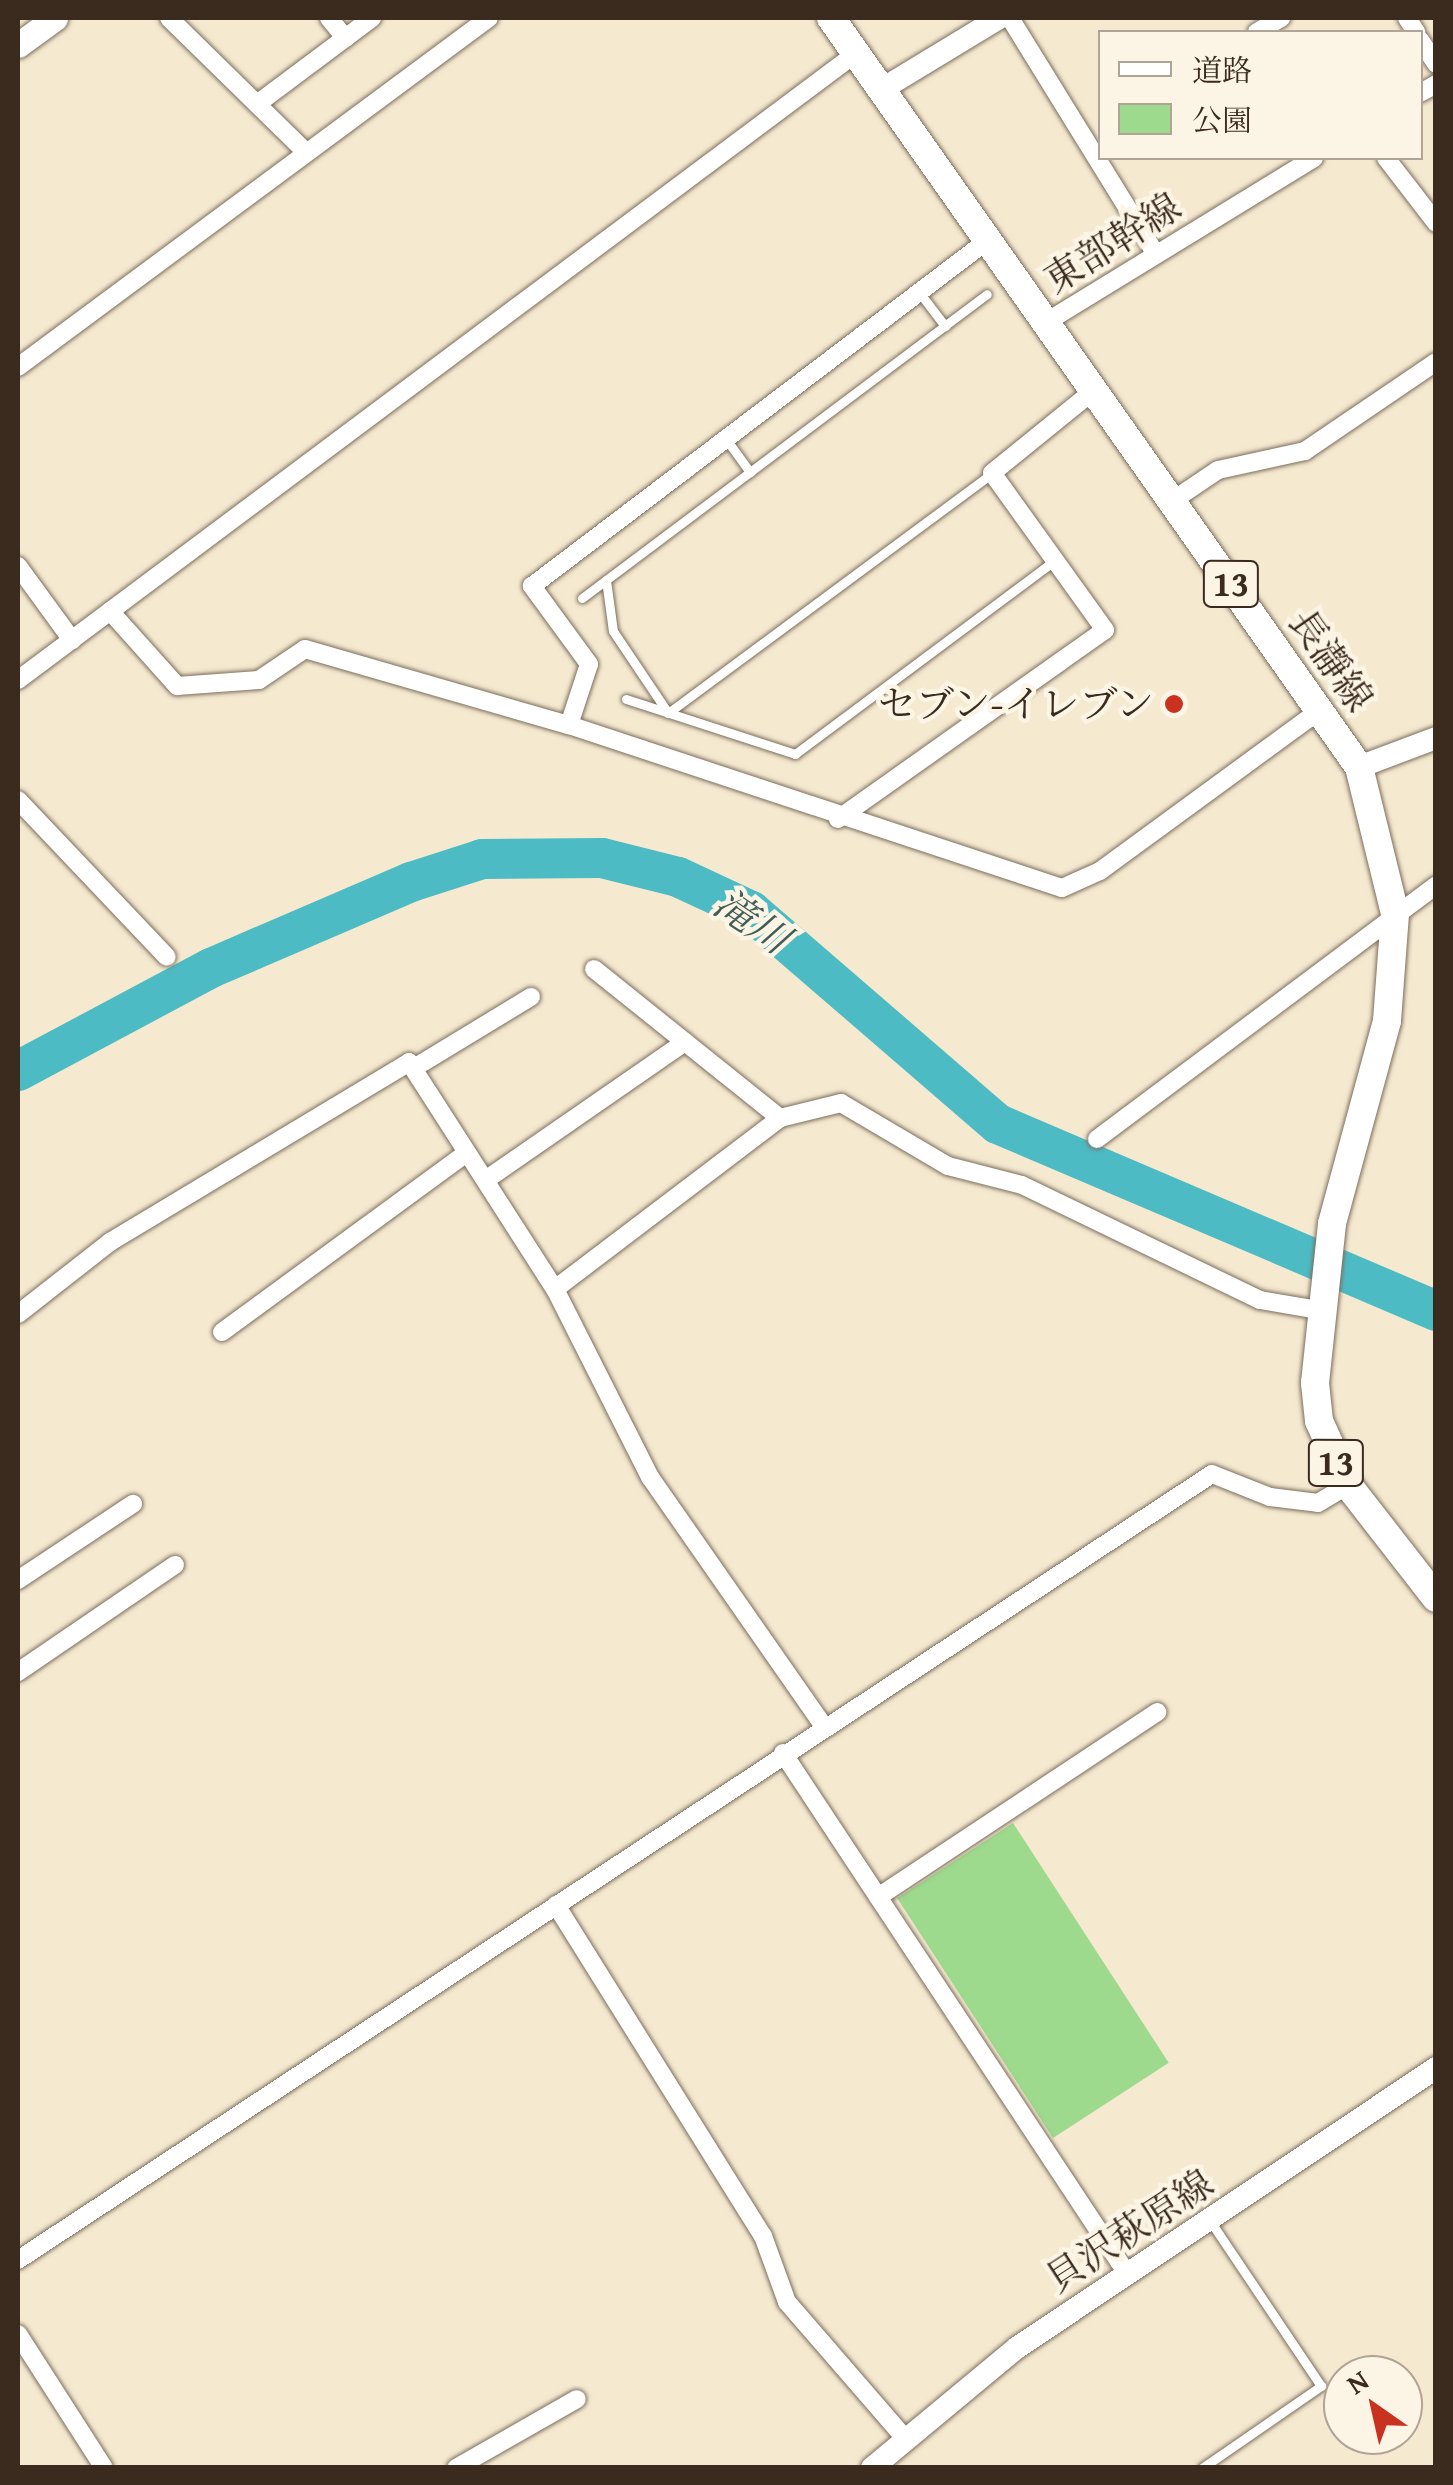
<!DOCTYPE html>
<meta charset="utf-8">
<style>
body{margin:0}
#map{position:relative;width:1453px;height:2485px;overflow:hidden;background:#f5e9d0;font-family:"Gentium Book Plus","Noto Serif JP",serif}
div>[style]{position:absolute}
.green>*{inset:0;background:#9eda8e;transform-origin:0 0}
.river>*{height:40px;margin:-20px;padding:0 20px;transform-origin:20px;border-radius:20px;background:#4dbbc4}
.roads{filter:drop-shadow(0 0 2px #7c6d5c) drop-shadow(0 0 2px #7c6d5c)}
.service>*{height:9px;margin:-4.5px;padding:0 4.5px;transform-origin:4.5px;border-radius:4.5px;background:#fff}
.minor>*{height:18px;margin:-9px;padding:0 9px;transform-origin:9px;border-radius:9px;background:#fff}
.tertiary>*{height:22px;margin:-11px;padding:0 11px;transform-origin:11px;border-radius:11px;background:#fff}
.secondary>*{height:25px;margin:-12.5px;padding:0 12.5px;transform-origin:12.5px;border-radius:12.5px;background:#fff}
.primary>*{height:28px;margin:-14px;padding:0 14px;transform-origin:14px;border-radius:14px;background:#fff}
.dots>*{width:28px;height:28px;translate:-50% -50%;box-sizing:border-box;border:5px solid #fcf5e5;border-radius:50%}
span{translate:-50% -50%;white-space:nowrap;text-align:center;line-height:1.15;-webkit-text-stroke:9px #fcf5e5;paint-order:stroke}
.shield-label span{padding:2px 8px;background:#fcf5e5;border:2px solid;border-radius:8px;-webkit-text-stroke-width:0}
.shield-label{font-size:35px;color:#3b2a1e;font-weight:700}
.street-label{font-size:38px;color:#3b2a1e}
.poi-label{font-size:38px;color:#3b2a1e}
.right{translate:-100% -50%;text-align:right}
.water-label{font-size:40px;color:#415d58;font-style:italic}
.frame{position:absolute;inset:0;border:20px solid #3b2a1e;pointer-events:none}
.legend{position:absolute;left:1098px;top:30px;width:325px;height:130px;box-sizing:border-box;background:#fcf5e5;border:2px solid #afa495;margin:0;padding:12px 18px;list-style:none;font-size:30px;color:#3b2a1e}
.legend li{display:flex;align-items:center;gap:20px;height:50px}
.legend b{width:50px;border:2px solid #afa495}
.north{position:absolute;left:1323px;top:2355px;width:100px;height:100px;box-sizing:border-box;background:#fcf5e5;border:2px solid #afa495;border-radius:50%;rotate:326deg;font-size:28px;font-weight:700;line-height:40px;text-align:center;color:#3b2a1e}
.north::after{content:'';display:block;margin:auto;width:35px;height:45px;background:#c8321e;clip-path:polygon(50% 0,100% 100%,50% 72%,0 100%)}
</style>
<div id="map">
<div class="green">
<div style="left:1013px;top:1823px;width:286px;height:138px;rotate:57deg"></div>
</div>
<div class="river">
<div style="left:18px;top:1071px;width:219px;rotate:-28.1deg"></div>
<div style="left:211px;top:968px;width:218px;rotate:-23.3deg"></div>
<div style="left:411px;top:882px;width:75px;rotate:-17.9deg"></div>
<div style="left:482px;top:859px;width:120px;rotate:-0.5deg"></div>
<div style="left:602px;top:858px;width:78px;rotate:14deg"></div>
<div style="left:678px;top:877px;width:81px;rotate:25deg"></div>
<div style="left:751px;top:911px;width:326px;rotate:40.8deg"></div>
<div style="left:998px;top:1124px;width:476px;rotate:23.1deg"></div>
</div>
<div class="roads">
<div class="service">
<div style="left:919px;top:292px;width:43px;rotate:52.6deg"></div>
<div style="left:726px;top:439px;width:41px;rotate:54deg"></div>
<div style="left:606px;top:580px;width:51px;rotate:82.2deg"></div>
<div style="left:613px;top:631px;width:99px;rotate:56.1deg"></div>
<div style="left:668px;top:713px;width:403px;rotate:-36.5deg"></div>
<div style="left:582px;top:598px;width:506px;rotate:-36.89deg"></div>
<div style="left:626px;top:699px;width:178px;rotate:18deg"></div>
<div style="left:795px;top:754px;width:324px;rotate:-36.7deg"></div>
<div style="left:1202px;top:2468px;width:145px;rotate:-34.6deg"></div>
<div style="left:1321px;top:2386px;width:199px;rotate:-123.9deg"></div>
</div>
<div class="minor">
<div style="left:169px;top:18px;width:192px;rotate:44.4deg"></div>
<div style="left:329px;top:18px;width:26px;rotate:51deg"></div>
<div style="left:1010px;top:18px;width:276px;rotate:58.3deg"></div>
<div style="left:1407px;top:18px;width:17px;rotate:57deg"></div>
<div style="left:1257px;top:32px;width:28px;rotate:-30deg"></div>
<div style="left:1420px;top:40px;width:29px;rotate:56deg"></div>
<div style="left:1420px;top:93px;width:18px;rotate:-29deg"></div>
<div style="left:257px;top:104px;width:144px;rotate:-36.8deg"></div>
<div style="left:1386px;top:158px;width:82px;rotate:52.4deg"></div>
<div style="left:1048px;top:321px;width:312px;rotate:-31.5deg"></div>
<div style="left:18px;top:367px;width:586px;rotate:-36.54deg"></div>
<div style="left:1172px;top:501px;width:55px;rotate:-34deg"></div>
<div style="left:1218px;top:470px;width:89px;rotate:-12.3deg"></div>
<div style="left:1305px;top:451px;width:158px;rotate:-34.2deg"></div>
<div style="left:18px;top:566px;width:92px;rotate:53.9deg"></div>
<div style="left:110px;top:611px;width:101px;rotate:48.2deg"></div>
<div style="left:177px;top:686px;width:82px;rotate:-4.2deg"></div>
<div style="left:259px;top:680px;width:55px;rotate:-34deg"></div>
<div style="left:305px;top:649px;width:275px;rotate:16.1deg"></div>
<div style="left:569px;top:725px;width:519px;rotate:18.3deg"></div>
<div style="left:1062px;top:888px;width:42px;rotate:-24.1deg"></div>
<div style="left:1100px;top:871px;width:273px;rotate:-36.2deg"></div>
<div style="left:18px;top:680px;width:1045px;rotate:-36.79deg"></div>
<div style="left:569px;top:725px;width:64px;rotate:-71.8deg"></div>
<div style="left:589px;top:664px;width:97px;rotate:-126.2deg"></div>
<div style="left:532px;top:586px;width:572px;rotate:-37.19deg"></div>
<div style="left:18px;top:800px;width:216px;rotate:46.5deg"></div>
<div style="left:838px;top:819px;width:327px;rotate:-35.3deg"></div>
<div style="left:1105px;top:630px;width:193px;rotate:-125.7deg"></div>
<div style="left:992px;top:473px;width:129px;rotate:-39deg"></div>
<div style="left:594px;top:969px;width:238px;rotate:38.7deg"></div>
<div style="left:414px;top:1068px;width:137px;rotate:-31.3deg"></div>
<div style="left:1097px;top:1139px;width:424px;rotate:-36.8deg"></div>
<div style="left:487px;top:1179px;width:241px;rotate:-34.7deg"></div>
<div style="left:555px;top:1289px;width:283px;rotate:-37.2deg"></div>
<div style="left:780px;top:1118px;width:63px;rotate:-13.8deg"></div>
<div style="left:841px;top:1103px;width:124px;rotate:30.5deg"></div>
<div style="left:948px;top:1166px;width:76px;rotate:14.4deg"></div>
<div style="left:1022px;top:1185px;width:264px;rotate:25.8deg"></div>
<div style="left:1260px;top:1300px;width:60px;rotate:9.6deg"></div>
<div style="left:18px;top:1314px;width:117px;rotate:-38deg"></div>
<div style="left:110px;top:1242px;width:349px;rotate:-31deg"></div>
<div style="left:409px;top:1062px;width:270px;rotate:57.3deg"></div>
<div style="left:555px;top:1289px;width:211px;rotate:63.2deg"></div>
<div style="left:650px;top:1477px;width:302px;rotate:55.1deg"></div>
<div style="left:222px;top:1332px;width:303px;rotate:-36.2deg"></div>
<div style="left:18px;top:1580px;width:138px;rotate:-33.5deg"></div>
<div style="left:18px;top:1672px;width:190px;rotate:-34.3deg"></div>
<div style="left:783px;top:1753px;width:622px;rotate:56.54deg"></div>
<div style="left:878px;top:1897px;width:335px;rotate:-33.5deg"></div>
<div style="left:556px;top:1905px;width:390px;rotate:58deg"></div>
<div style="left:763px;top:2236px;width:70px;rotate:70deg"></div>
<div style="left:787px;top:2302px;width:180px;rotate:49.1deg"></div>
<div style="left:18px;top:2260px;width:1429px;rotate:-33.36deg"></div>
<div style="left:1212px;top:1474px;width:62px;rotate:21.6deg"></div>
<div style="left:1270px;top:1497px;width:48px;rotate:7.1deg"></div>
<div style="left:1318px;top:1503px;width:35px;rotate:-31deg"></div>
<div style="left:18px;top:2334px;width:159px;rotate:57.3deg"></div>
<div style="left:456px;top:2468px;width:139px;rotate:-29.7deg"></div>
</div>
<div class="tertiary">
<div style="left:879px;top:91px;width:140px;rotate:-31.3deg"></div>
<div style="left:1359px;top:767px;width:82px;rotate:-20.6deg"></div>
<div style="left:872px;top:2468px;width:190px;rotate:-39.7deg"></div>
<div style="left:1018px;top:2347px;width:503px;rotate:-33.72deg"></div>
</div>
<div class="secondary">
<div style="left:18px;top:45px;width:46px;rotate:-36.1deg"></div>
</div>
<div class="primary">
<div style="left:831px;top:18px;width:916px;rotate:54.82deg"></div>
<div style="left:1359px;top:767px;width:151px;rotate:76.2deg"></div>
<div style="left:1395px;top:914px;width:107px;rotate:94.3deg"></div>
<div style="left:1387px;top:1021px;width:210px;rotate:105.2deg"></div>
<div style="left:1332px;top:1224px;width:160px;rotate:96.1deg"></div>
<div style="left:1315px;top:1383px;width:38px;rotate:84deg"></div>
<div style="left:1319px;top:1421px;width:70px;rotate:65.6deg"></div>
<div style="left:1348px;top:1485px;width:143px;rotate:52.1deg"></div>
</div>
</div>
<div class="dots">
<div style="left:1174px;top:704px;background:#c8321e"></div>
</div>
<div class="shield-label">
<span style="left:1231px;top:584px">13</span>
<span style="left:1336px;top:1463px">13</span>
</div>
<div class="street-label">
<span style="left:1112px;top:243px;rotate:-32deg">東部幹線</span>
<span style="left:1331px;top:660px;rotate:55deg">長瀞線</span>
<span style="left:1129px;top:2231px;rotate:-33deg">貝沢萩原線</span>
</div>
<div class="poi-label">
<span class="right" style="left:1154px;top:704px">セブン-イレブン</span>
</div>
<div class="water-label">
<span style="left:752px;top:921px;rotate:34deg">滝川</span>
</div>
<div class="frame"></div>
<ul class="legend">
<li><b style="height:12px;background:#fff"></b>道路</li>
<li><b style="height:28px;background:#9eda8e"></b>公園</li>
</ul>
<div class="north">N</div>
</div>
